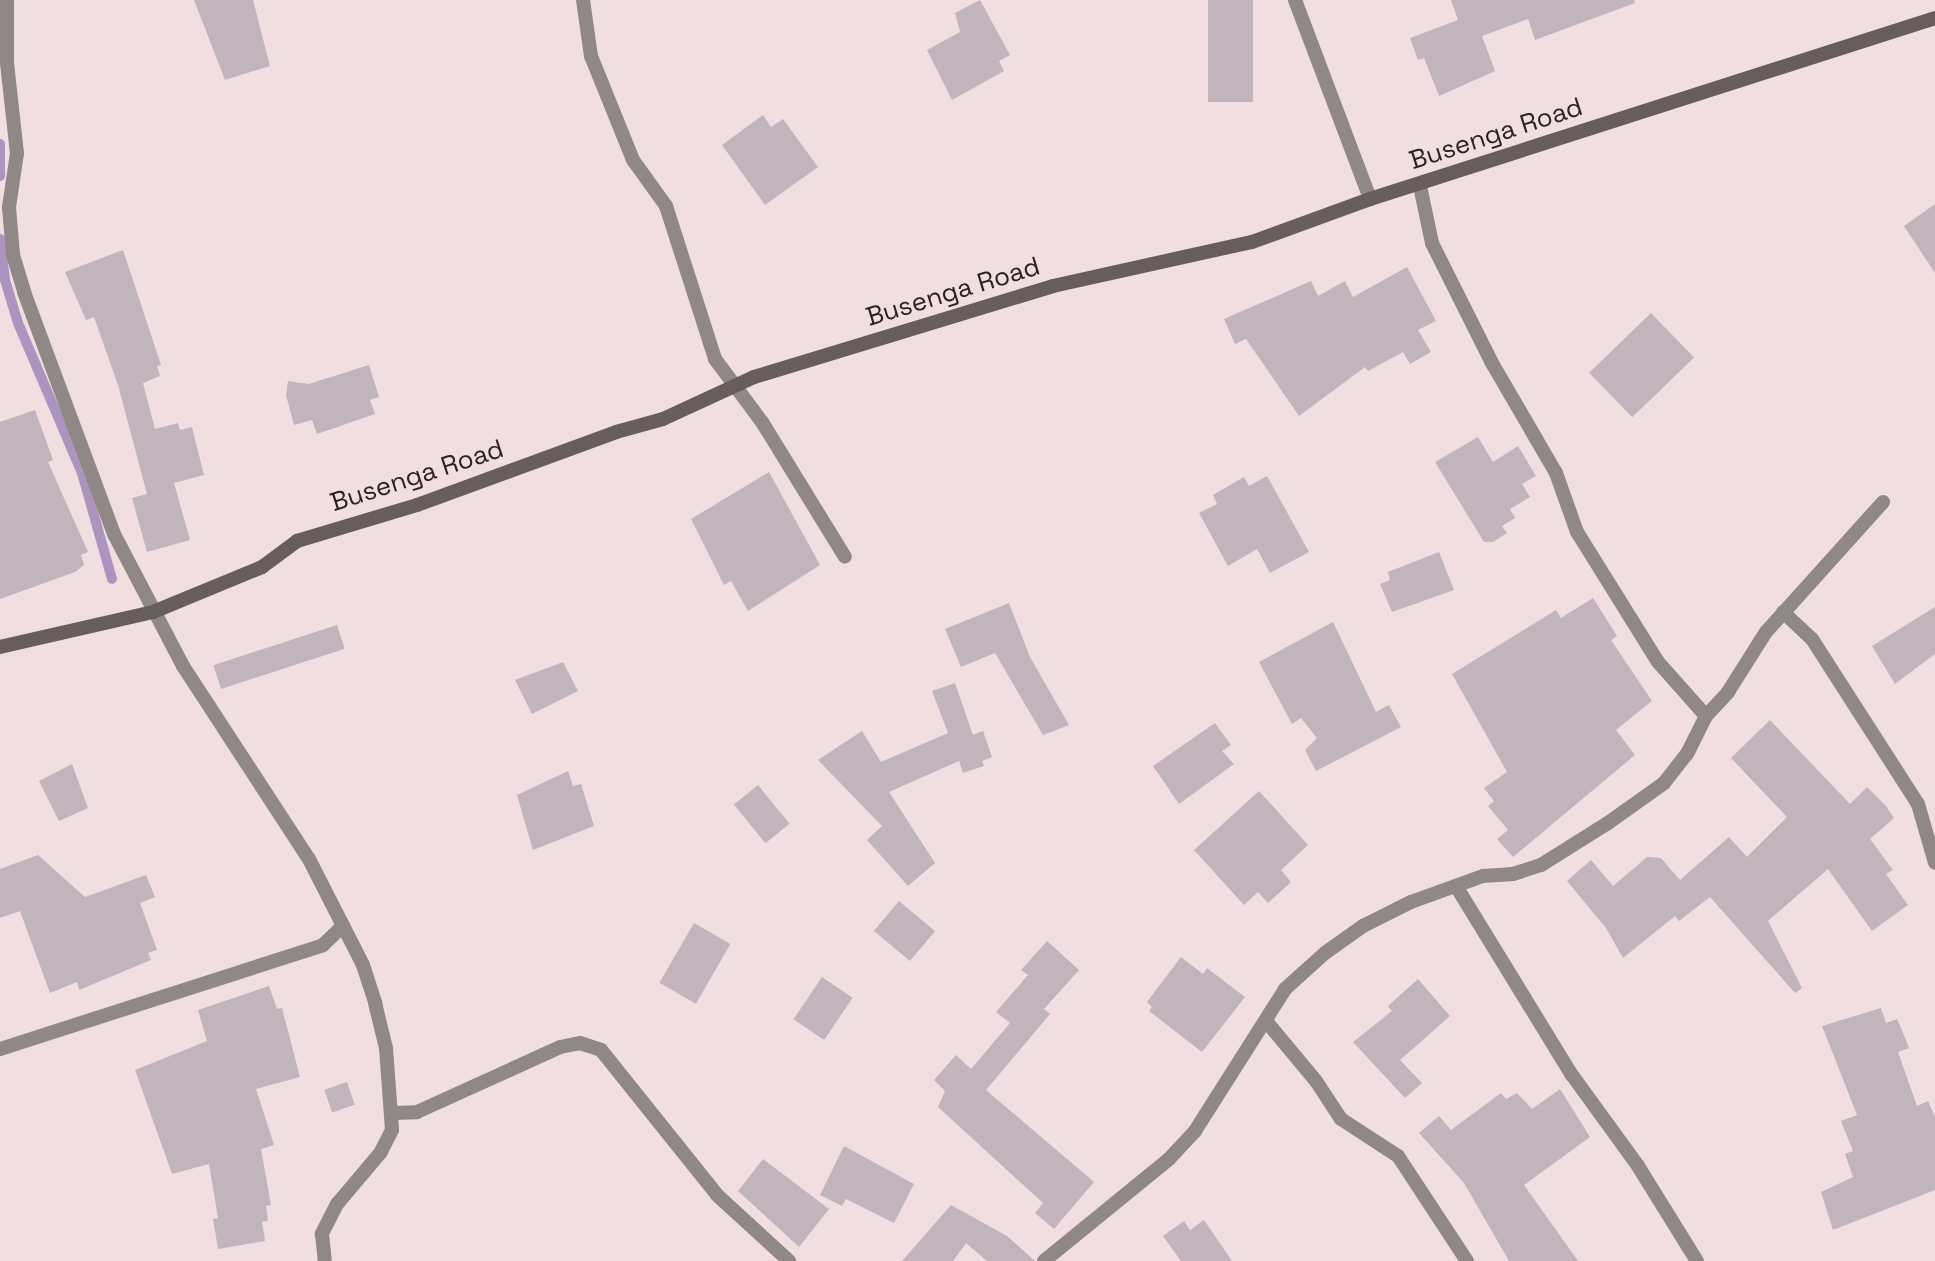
<!DOCTYPE html>
<style>
body{margin:0}
#map{position:relative;width:1935px;height:1261px;overflow:hidden;background:#f0dee1;font-family:"Space Grotesk",sans-serif}
div>[style]{position:absolute}
.stream>*{height:10px;margin:-5px;padding:0 5px;transform-origin:5px;border-radius:5px;background:#ab95bf}
.building>*{inset:0;background:#c1b4bd;transform-origin:0 0}
.street>*{height:14px;margin:-7px;padding:0 7px;transform-origin:7px;border-radius:7px;background:#8f8886}
.secondary>*{height:14px;margin:-7px;padding:0 7px;transform-origin:7px;border-radius:7px;background:#675d5b}
span{translate:-50% -50%;white-space:nowrap;text-align:center;line-height:1.15;-webkit-text-stroke:5px #f0dee1;paint-order:stroke}
.street-label{font-size:26px;color:#292223}
</style>
<div id="map">
<div class="stream">
<div style="left:0;top:144px;width:32px;rotate:90deg"></div>
<div style="left:0;top:239px;width:41px;rotate:83deg"></div>
<div style="left:5px;top:280px;width:45px;rotate:73.2deg"></div>
<div style="left:18px;top:323px;width:163px;rotate:66.9deg"></div>
<div style="left:82px;top:473px;width:110px;rotate:74.2deg"></div>
</div>
<div class="building">
<div style="clip-path:polygon(194px 0,253px 0,270px 66px,225px 80px)"></div>
<div style="clip-path:polygon(980px 0,1010px 55px,999px 61px,1004px 71px,952px 100px,927px 50px,960px 32px,955px 13px)"></div>
<div style="left:1208px;top:0;width:45px;height:102px"></div>
<div style="clip-path:polygon(1451px 0,1634px 0,1635px 3px,1535px 40px,1528px 19px,1482px 36px,1495px 71px,1439px 96px,1424px 58px,1418px 60px,1410px 38px,1458px 20px)"></div>
<div style="clip-path:polygon(763px 115px,771px 127px,783px 119px,818px 167px,765px 205px,722px 145px)"></div>
<div style="clip-path:polygon(1935px 204px,1935px 273px,1904px 226px)"></div>
<div style="clip-path:polygon(123px 250px,161px 365px,157px 366px,160px 376px,143px 383px,155px 429px,178px 423px,180px 430px,192px 427px,204px 475px,174px 483px,190px 540px,147px 552px,132px 498px,147px 494px,118px 385px,94px 317px,86px 320px,65px 272px)"></div>
<div style="clip-path:polygon(1407px 267px,1436px 321px,1418px 330px,1431px 352px,1410px 364px,1403px 352px,1368px 371px,1365px 367px,1299px 416px,1246px 339px,1235px 344px,1224px 319px,1311px 281px,1318px 296px,1345px 281px,1353px 297px)"></div>
<div style="left:1651px;top:313px;width:62px;height:86px;rotate:46deg"></div>
<div style="clip-path:polygon(369px 365px,379px 397px,370px 400px,375px 414px,317px 434px,312px 420px,294px 425px,286px 395px,288px 381px,309px 384px)"></div>
<div style="clip-path:polygon(35px 410px,53px 460px,48px 462px,88px 552px,81px 555px,84px 565px,75px 572px,0 599px,0 422px)"></div>
<div style="clip-path:polygon(1478px 437px,1493px 462px,1518px 446px,1536px 476px,1522px 484px,1530px 497px,1510px 509px,1515px 518px,1502px 526px,1507px 533px,1493px 542px,1484px 542px,1435px 462px)"></div>
<div style="clip-path:polygon(769px 472px,820px 565px,748px 611px,731px 581px,724px 585px,691px 519px)"></div>
<div style="clip-path:polygon(1267px 476px,1309px 552px,1270px 573px,1257px 549px,1228px 566px,1199px 513px,1217px 504px,1213px 495px,1244px 477px,1249px 486px)"></div>
<div style="clip-path:polygon(1439px 552px,1454px 590px,1392px 612px,1380px 584px,1390px 580px,1388px 572px)"></div>
<div style="clip-path:polygon(1593px 598px,1617px 636px,1611px 640px,1652px 701px,1616px 730px,1635px 755px,1513px 857px,1497px 839px,1508px 830px,1488px 806px,1494px 801px,1484px 788px,1507px 772px,1452px 674px,1556px 610px,1561px 618px)"></div>
<div style="clip-path:polygon(1009px 603px,1030px 657px,1069px 725px,1043px 735px,995px 653px,961px 667px,945px 629px)"></div>
<div style="clip-path:polygon(1935px 607px,1935px 654px,1895px 684px,1872px 646px)"></div>
<div style="clip-path:polygon(1333px 622px,1376px 712px,1389px 705px,1401px 727px,1316px 771px,1305px 750px,1317px 738px,1301px 718px,1292px 724px,1259px 662px)"></div>
<div style="left:337px;top:625px;width:25px;height:130px;rotate:72deg"></div>
<div style="clip-path:polygon(563px 662px,578px 691px,532px 714px,515px 680px)"></div>
<div style="clip-path:polygon(955px 683px,973px 735px,983px 731px,992px 757px,982px 761px,984px 766px,963px 773px,959px 761px,889px 792px,935px 863px,908px 886px,867px 840px,882px 826px,818px 760px,862px 731px,881px 762px,948px 733px,932px 691px)"></div>
<div style="clip-path:polygon(1770px 720px,1850px 804px,1867px 787px,1886px 806px,1894px 818px,1870px 839px,1893px 870px,1886px 874px,1908px 905px,1872px 931px,1828px 869px,1768px 921px,1802px 988px,1795px 993px,1710px 897px,1679px 921px,1675px 916px,1623px 958px,1606px 928px,1567px 881px,1591px 860px,1613px 886px,1647px 857px,1661px 858px,1680px 880px,1729px 837px,1747px 857px,1787px 817px,1731px 758px)"></div>
<div style="clip-path:polygon(1215px 723px,1231px 745px,1222px 751px,1234px 764px,1179px 804px,1153px 766px)"></div>
<div style="clip-path:polygon(72px 764px,88px 808px,59px 821px,39px 781px)"></div>
<div style="clip-path:polygon(568px 771px,573px 786px,581px 784px,594px 826px,533px 850px,517px 795px)"></div>
<div style="left:758px;top:785px;width:50px;height:31px;rotate:51deg"></div>
<div style="clip-path:polygon(1259px 791px,1308px 845px,1281px 870px,1291px 882px,1268px 903px,1258px 892px,1244px 905px,1194px 850px)"></div>
<div style="clip-path:polygon(38px 855px,85px 897px,146px 875px,155px 897px,140px 903px,157px 950px,148px 953px,151px 960px,79px 990px,77px 982px,50px 993px,20px 911px,0 918px,0 869px)"></div>
<div style="left:899px;top:901px;width:47px;height:39px;rotate:40deg"></div>
<div style="left:694px;top:923px;width:42px;height:69px;rotate:30deg"></div>
<div style="clip-path:polygon(1047px 941px,1079px 970px,1044px 1009px,1050px 1014px,986px 1090px,1094px 1182px,1054px 1229px,1035px 1213px,1043px 1203px,938px 1107px,945px 1091px,934px 1080px,956px 1055px,971px 1069px,1010px 1023px,996px 1012px,1028px 975px,1021px 970px)"></div>
<div style="clip-path:polygon(1181px 957px,1203px 974px,1207px 968px,1245px 997px,1202px 1052px,1149px 1011px,1152px 1007px,1147px 1002px)"></div>
<div style="left:822px;top:977px;width:37px;height:51px;rotate:34deg"></div>
<div style="clip-path:polygon(1418px 979px,1450px 1016px,1400px 1060px,1422px 1083px,1405px 1098px,1353px 1042px,1392px 1011px,1388px 1006px)"></div>
<div style="clip-path:polygon(269px 986px,277px 1009px,282px 1008px,300px 1077px,256px 1089px,274px 1145px,261px 1149px,271px 1205px,266px 1206px,268px 1221px,262px 1222px,265px 1241px,218px 1249px,213px 1219px,218px 1218px,209px 1164px,172px 1174px,135px 1070px,207px 1041px,198px 1010px)"></div>
<div style="clip-path:polygon(1881px 1008px,1886px 1023px,1897px 1019px,1899px 1023px,1909px 1048px,1898px 1052px,1917px 1106px,1928px 1101px,1935px 1117px,1935px 1190px,1833px 1230px,1821px 1192px,1853px 1177px,1845px 1154px,1853px 1151px,1841px 1121px,1857px 1115px,1822px 1026px)"></div>
<div style="left:347px;top:1082px;width:24px;height:24px;rotate:71deg"></div>
<div style="clip-path:polygon(1560px 1089px,1590px 1137px,1524px 1185px,1578px 1261px,1509px 1261px,1464px 1183px,1419px 1133px,1439px 1116px,1451px 1130px,1501px 1093px,1506px 1099px,1517px 1093px,1532px 1109px)"></div>
<div style="clip-path:polygon(844px 1146px,914px 1184px,894px 1223px,846px 1199px,842px 1206px,820px 1195px)"></div>
<div style="clip-path:polygon(763px 1159px,829px 1209px,799px 1247px,738px 1191px)"></div>
<div style="clip-path:polygon(951px 1205px,1007px 1236px,1035px 1261px,987px 1261px,966px 1243px,953px 1261px,902px 1261px)"></div>
<div style="clip-path:polygon(1204px 1220px,1232px 1261px,1181px 1261px,1163px 1236px,1184px 1221px,1190px 1230px)"></div>
</div>
<div class="street">
<div style="left:7px;top:0;width:63px;rotate:90deg"></div>
<div style="left:7px;top:63px;width:91px;rotate:83.7deg"></div>
<div style="left:17px;top:153px;width:55px;rotate:98.4deg"></div>
<div style="left:9px;top:207px;width:48px;rotate:85.2deg"></div>
<div style="left:13px;top:255px;width:39px;rotate:73deg"></div>
<div style="left:24px;top:292px;width:258px;rotate:69.6deg"></div>
<div style="left:114px;top:534px;width:149px;rotate:62.4deg"></div>
<div style="left:183px;top:666px;width:230px;rotate:56.9deg"></div>
<div style="left:309px;top:859px;width:119px;rotate:63deg"></div>
<div style="left:363px;top:965px;width:40px;rotate:72deg"></div>
<div style="left:375px;top:1003px;width:46px;rotate:76.3deg"></div>
<div style="left:386px;top:1048px;width:82px;rotate:85.8deg"></div>
<div style="left:392px;top:1130px;width:25px;rotate:117deg"></div>
<div style="left:381px;top:1152px;width:68px;rotate:130.2deg"></div>
<div style="left:337px;top:1204px;width:34px;rotate:117deg"></div>
<div style="left:322px;top:1234px;width:27px;rotate:84deg"></div>
<div style="left:583px;top:0;width:57px;rotate:81.9deg"></div>
<div style="left:591px;top:56px;width:112px;rotate:68deg"></div>
<div style="left:633px;top:160px;width:57px;rotate:54.3deg"></div>
<div style="left:666px;top:206px;width:161px;rotate:72.2deg"></div>
<div style="left:715px;top:359px;width:79px;rotate:53.3deg"></div>
<div style="left:762px;top:422px;width:158px;rotate:58.4deg"></div>
<div style="left:1295px;top:0;width:213px;rotate:69.3deg"></div>
<div style="left:1783px;top:612px;width:40px;rotate:43deg"></div>
<div style="left:1812px;top:639px;width:196px;rotate:57.3deg"></div>
<div style="left:1918px;top:804px;width:61px;rotate:73.9deg"></div>
<div style="left:1706px;top:716px;width:33px;rotate:-47deg"></div>
<div style="left:1728px;top:692px;width:71px;rotate:-57.7deg"></div>
<div style="left:1766px;top:632px;width:175px;rotate:-48deg"></div>
<div style="left:1456px;top:886px;width:222px;rotate:58.5deg"></div>
<div style="left:1572px;top:1075px;width:112px;rotate:54deg"></div>
<div style="left:1638px;top:1166px;width:112px;rotate:58.2deg"></div>
<div style="left:1266px;top:1021px;width:78px;rotate:50.2deg"></div>
<div style="left:1316px;top:1081px;width:45px;rotate:56.7deg"></div>
<div style="left:1341px;top:1119px;width:68px;rotate:33deg"></div>
<div style="left:1398px;top:1156px;width:126px;rotate:56.7deg"></div>
<div style="left:0;top:1049px;width:339px;rotate:-17.8deg"></div>
<div style="left:323px;top:945px;width:28px;rotate:-44deg"></div>
<div style="left:394px;top:1113px;width:23px;rotate:-2deg"></div>
<div style="left:417px;top:1112px;width:157px;rotate:-24.4deg"></div>
<div style="left:560px;top:1047px;width:20px;rotate:-11deg"></div>
<div style="left:580px;top:1043px;width:22px;rotate:18deg"></div>
<div style="left:601px;top:1050px;width:186px;rotate:51.3deg"></div>
<div style="left:717px;top:1195px;width:98px;rotate:42.5deg"></div>
<div style="left:1044px;top:1261px;width:161px;rotate:-39.2deg"></div>
<div style="left:1169px;top:1159px;width:38px;rotate:-47deg"></div>
<div style="left:1195px;top:1131px;width:168px;rotate:-57.6deg"></div>
<div style="left:1285px;top:989px;width:54px;rotate:-42deg"></div>
<div style="left:1325px;top:953px;width:47px;rotate:-35.4deg"></div>
<div style="left:1363px;top:926px;width:54px;rotate:-26.6deg"></div>
<div style="left:1411px;top:902px;width:77px;rotate:-19.9deg"></div>
<div style="left:1483px;top:876px;width:30px;rotate:-4deg"></div>
<div style="left:1513px;top:874px;width:29px;rotate:-18deg"></div>
<div style="left:1541px;top:865px;width:79px;rotate:-32.1deg"></div>
<div style="left:1608px;top:823px;width:69px;rotate:-35.5deg"></div>
<div style="left:1664px;top:783px;width:37px;rotate:-52deg"></div>
<div style="left:1687px;top:754px;width:42px;rotate:-63.4deg"></div>
<div style="left:1706px;top:716px;width:72px;rotate:-131.6deg"></div>
<div style="left:1658px;top:662px;width:153px;rotate:-121.9deg"></div>
<div style="left:1577px;top:532px;width:63px;rotate:-109.6deg"></div>
<div style="left:1556px;top:473px;width:127px;rotate:-120.2deg"></div>
<div style="left:1492px;top:363px;width:134px;rotate:-116.6deg"></div>
<div style="left:1432px;top:243px;width:58px;rotate:-101.9deg"></div>
</div>
<div class="secondary">
<div style="left:0;top:647px;width:157px;rotate:-12.9deg"></div>
<div style="left:153px;top:612px;width:118px;rotate:-22.4deg"></div>
<div style="left:262px;top:567px;width:44px;rotate:-36.6deg"></div>
<div style="left:297px;top:541px;width:125px;rotate:-16.7deg"></div>
<div style="left:417px;top:505px;width:212px;rotate:-20.1deg"></div>
<div style="left:616px;top:432px;width:49px;rotate:-15.5deg"></div>
<div style="left:663px;top:419px;width:100px;rotate:-24.8deg"></div>
<div style="left:754px;top:377px;width:313px;rotate:-16.9deg"></div>
<div style="left:1053px;top:286px;width:204px;rotate:-12.5deg"></div>
<div style="left:1252px;top:242px;width:126px;rotate:-20deg"></div>
<div style="left:1370px;top:199px;width:593px;rotate:-17.76deg"></div>
</div>
<div class="street-label">
<span style="left:1496px;top:134px;rotate:-18deg">Busenga Road</span>
<span style="left:953px;top:292px;rotate:-17deg">Busenga Road</span>
<span style="left:417px;top:476px;rotate:-18deg">Busenga Road</span>
</div>
</div>
